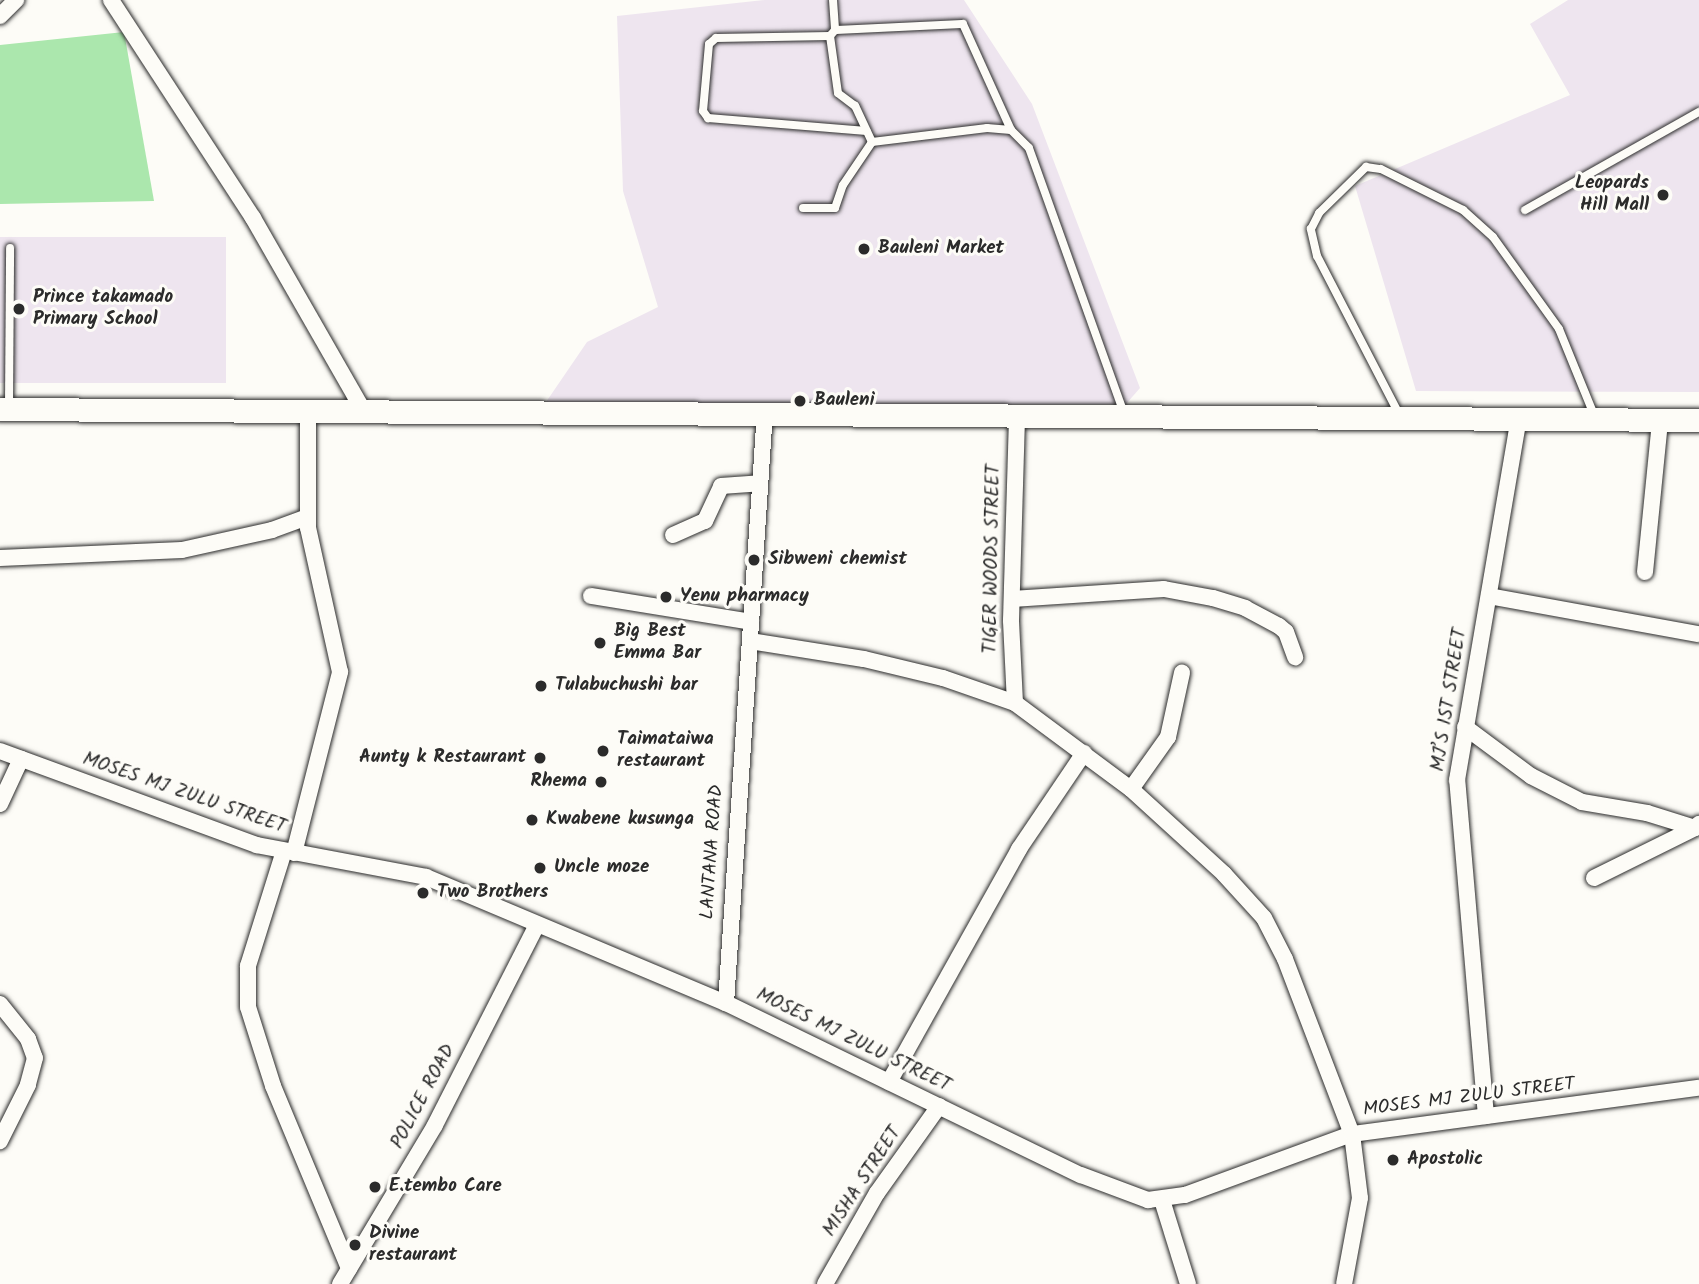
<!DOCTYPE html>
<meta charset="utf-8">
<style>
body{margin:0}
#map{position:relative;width:1699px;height:1284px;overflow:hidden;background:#fdfcf7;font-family:Kalam,sans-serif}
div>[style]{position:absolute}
.built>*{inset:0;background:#eee5ef;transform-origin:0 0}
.green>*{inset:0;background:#abe7ad}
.roads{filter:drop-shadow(0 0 2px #2b2b2b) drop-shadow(0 0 2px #2b2b2b)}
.lane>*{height:8px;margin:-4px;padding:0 4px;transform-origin:4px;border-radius:4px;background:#fdfcf7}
.street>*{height:16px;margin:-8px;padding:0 8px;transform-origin:8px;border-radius:8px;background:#fdfcf7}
.secondary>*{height:23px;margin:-11.5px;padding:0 11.5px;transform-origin:11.5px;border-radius:11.5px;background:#fdfcf7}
.dots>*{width:19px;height:19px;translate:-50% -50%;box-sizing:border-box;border:4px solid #fdfcf7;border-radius:50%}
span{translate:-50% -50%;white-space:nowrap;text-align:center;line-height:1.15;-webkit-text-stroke:6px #fdfcf7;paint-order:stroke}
.poi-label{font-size:19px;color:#2b2b2b;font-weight:700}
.right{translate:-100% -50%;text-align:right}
.left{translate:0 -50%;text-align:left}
.street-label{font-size:19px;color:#2b2b2b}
</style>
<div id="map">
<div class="built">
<div style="clip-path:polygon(765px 0,964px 0,1032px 104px,1140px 388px,1126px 404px,544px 405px,587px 342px,658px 307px,623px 191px,617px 16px)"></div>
<div style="clip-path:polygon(1568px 0,1699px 0,1699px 392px,1416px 391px,1355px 186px,1570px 95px,1530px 24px)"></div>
<div style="left:0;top:237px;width:226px;height:146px"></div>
</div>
<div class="green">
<div style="clip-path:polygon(124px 32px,154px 201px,0 204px,0 45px)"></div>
</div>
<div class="roads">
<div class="lane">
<div style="left:833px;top:0;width:30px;rotate:86deg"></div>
<div style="left:830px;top:36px;width:114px;rotate:179deg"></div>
<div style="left:716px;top:38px;width:9px;rotate:139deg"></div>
<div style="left:709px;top:44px;width:67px;rotate:95.1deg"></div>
<div style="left:703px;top:111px;width:9px;rotate:54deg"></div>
<div style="left:708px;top:118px;width:159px;rotate:4.7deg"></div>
<div style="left:872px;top:142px;width:40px;rotate:-115deg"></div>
<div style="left:855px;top:106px;width:21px;rotate:-143deg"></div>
<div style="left:838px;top:93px;width:58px;rotate:-98deg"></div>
<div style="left:830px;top:36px;width:8px;rotate:-50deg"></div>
<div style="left:835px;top:30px;width:128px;rotate:-2.7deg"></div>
<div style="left:963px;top:24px;width:116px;rotate:65.6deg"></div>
<div style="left:803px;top:208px;width:32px"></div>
<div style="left:835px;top:208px;width:24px;rotate:-71deg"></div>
<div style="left:843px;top:185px;width:52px;rotate:-56deg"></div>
<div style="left:872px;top:142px;width:116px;rotate:-6.9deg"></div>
<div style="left:987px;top:128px;width:24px;rotate:5deg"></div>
<div style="left:1011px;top:130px;width:25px;rotate:45deg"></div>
<div style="left:1029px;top:148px;width:282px;rotate:70.3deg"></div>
<div style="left:1525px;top:210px;width:200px;rotate:-29.4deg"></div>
<div style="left:9px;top:406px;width:158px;rotate:-89.6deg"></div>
<div style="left:1399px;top:414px;width:178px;rotate:-117.4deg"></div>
<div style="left:1317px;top:256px;width:28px;rotate:-103deg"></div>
<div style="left:1311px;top:229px;width:18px;rotate:-63deg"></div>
<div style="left:1319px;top:213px;width:66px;rotate:-44.4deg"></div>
<div style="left:1366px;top:167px;width:15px;rotate:8deg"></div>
<div style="left:1381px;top:169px;width:92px;rotate:26.6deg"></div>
<div style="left:1463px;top:210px;width:40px;rotate:42deg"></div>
<div style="left:1493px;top:237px;width:113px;rotate:54.3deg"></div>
<div style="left:1559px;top:329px;width:95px;rotate:67.8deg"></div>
</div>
<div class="street">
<div style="left:111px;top:0;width:260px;rotate:56.9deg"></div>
<div style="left:253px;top:218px;width:224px;rotate:60.2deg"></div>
<div style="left:0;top:16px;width:23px;rotate:-45deg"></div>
<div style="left:673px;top:535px;width:35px;rotate:-24deg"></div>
<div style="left:705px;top:521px;width:38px;rotate:-65deg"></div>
<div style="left:721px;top:486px;width:39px;rotate:-4deg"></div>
<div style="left:0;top:558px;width:182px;rotate:-2.5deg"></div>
<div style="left:182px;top:550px;width:92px;rotate:-12.5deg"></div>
<div style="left:272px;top:530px;width:37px;rotate:-20deg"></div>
<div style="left:1645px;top:572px;width:152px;rotate:-84.3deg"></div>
<div style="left:591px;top:596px;width:162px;rotate:9.2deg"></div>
<div style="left:1489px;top:596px;width:213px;rotate:10.3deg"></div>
<div style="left:1012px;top:599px;width:152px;rotate:-3.8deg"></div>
<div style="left:1164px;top:589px;width:50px;rotate:10.4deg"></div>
<div style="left:1213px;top:598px;width:34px;rotate:17deg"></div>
<div style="left:1245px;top:608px;width:38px;rotate:28deg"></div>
<div style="left:1279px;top:626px;width:9px;rotate:41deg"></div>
<div style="left:1286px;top:632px;width:27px;rotate:70deg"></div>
<div style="left:750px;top:641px;width:115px;rotate:9deg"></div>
<div style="left:864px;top:659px;width:81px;rotate:13.5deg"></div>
<div style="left:943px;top:678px;width:76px;rotate:19.1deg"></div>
<div style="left:1015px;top:703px;width:144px;rotate:36.6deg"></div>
<div style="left:1131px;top:789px;width:126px;rotate:42.4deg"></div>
<div style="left:1224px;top:874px;width:59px;rotate:47.7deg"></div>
<div style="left:1264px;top:918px;width:46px;rotate:62.9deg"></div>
<div style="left:1285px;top:959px;width:187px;rotate:69.1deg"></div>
<div style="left:1352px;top:1134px;width:64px;rotate:82.9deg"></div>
<div style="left:1360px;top:1198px;width:87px;rotate:100.5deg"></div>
<div style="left:1015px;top:703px;width:83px;rotate:-92.8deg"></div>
<div style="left:1011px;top:620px;width:205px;rotate:-88.3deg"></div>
<div style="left:1465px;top:727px;width:82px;rotate:36.6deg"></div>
<div style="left:1531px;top:776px;width:57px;rotate:27deg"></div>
<div style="left:1582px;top:802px;width:66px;rotate:9.6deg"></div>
<div style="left:1647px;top:813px;width:50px;rotate:17.4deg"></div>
<div style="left:1695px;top:828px;width:6px;rotate:-45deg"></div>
<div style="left:0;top:751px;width:274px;rotate:20.1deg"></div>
<div style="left:257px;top:845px;width:172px;rotate:10.7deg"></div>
<div style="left:426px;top:877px;width:325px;rotate:22.8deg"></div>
<div style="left:726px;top:1003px;width:394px;rotate:25.9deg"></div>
<div style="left:1081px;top:1175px;width:72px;rotate:20.5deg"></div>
<div style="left:1148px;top:1200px;width:37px;rotate:-8deg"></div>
<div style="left:1185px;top:1195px;width:178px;rotate:-20.1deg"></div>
<div style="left:1352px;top:1134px;width:350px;rotate:-7.6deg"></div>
<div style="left:1131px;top:789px;width:64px;rotate:-54.6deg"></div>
<div style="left:1168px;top:737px;width:66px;rotate:-77.7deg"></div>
<div style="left:0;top:804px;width:50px;rotate:-65deg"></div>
<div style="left:284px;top:851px;width:121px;rotate:107.4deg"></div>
<div style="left:248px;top:966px;width:41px;rotate:90deg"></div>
<div style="left:248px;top:1007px;width:83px;rotate:72.4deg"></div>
<div style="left:273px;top:1086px;width:198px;rotate:67.4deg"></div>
<div style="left:294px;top:853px;width:187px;rotate:-75.7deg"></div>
<div style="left:340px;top:672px;width:148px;rotate:-102.5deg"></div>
<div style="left:308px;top:528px;width:119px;rotate:-90deg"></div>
<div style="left:1594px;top:878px;width:113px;rotate:-26.3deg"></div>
<div style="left:726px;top:1003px;width:593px;rotate:-86.23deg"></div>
<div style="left:0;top:1004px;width:45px;rotate:51.3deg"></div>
<div style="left:28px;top:1039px;width:20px;rotate:70deg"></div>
<div style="left:35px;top:1058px;width:28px;rotate:105deg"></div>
<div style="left:28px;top:1085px;width:63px;rotate:116.6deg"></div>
<div style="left:889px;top:1082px;width:267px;rotate:-60.8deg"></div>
<div style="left:1019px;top:849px;width:116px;rotate:-55.9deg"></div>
<div style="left:1486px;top:1116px;width:337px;rotate:-94.9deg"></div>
<div style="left:1457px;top:780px;width:366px;rotate:-80.3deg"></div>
<div style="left:1162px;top:1200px;width:88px;rotate:72.8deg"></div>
<div style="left:340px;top:1284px;width:185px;rotate:-59.1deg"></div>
<div style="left:435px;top:1125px;width:225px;rotate:-63deg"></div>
<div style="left:825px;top:1284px;width:105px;rotate:-60.3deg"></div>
<div style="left:877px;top:1193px;width:107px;rotate:-54.5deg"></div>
</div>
<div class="secondary">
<div style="left:0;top:409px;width:1699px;rotate:0.37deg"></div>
</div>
</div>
<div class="dots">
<div style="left:1663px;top:195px;background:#2b2b2b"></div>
<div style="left:864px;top:249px;background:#2b2b2b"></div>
<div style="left:19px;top:309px;background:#2b2b2b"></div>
<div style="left:800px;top:401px;background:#2b2b2b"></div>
<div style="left:754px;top:560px;background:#2b2b2b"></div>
<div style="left:666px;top:597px;background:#2b2b2b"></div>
<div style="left:600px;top:643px;background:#2b2b2b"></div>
<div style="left:541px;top:686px;background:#2b2b2b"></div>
<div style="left:603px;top:751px;background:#2b2b2b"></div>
<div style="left:540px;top:758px;background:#2b2b2b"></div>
<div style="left:601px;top:782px;background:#2b2b2b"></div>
<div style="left:532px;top:820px;background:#2b2b2b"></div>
<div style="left:540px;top:868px;background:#2b2b2b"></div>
<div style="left:423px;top:893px;background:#2b2b2b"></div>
<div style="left:1393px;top:1160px;background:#2b2b2b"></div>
<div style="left:375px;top:1187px;background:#2b2b2b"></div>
<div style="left:355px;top:1245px;background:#2b2b2b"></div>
</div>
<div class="poi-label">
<span class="right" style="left:1649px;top:195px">Leopards<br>Hill Mall</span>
<span class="left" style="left:878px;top:249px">Bauleni Market</span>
<span class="left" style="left:33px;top:309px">Prince takamado<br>Primary School</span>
<span class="left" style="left:814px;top:401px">Bauleni</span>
<span class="left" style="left:768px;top:560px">Sibweni chemist</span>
<span class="left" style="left:680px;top:597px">Yenu pharmacy</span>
<span class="left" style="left:614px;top:643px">Big Best<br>Emma Bar</span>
<span class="left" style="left:555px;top:686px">Tulabuchushi bar</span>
<span class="left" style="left:617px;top:751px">Taimataiwa<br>restaurant</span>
<span class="right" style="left:526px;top:758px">Aunty k Restaurant</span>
<span class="right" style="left:587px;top:782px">Rhema</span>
<span class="left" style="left:546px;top:820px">Kwabene kusunga</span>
<span class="left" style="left:554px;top:868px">Uncle moze</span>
<span class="left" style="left:437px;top:893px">Two Brothers</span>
<span class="left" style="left:1407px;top:1160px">Apostolic</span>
<span class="left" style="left:389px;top:1187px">E.tembo Care</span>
<span class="left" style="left:369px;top:1245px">Divine<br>restaurant</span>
</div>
<div class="street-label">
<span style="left:993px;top:559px;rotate:-89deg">TIGER WOODS STREET</span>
<span style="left:1450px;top:700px;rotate:-81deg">MJ’S 1ST STREET</span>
<span style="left:184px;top:794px;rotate:19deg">MOSES MJ ZULU STREET</span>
<span style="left:713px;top:852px;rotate:-86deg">LANTANA ROAD</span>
<span style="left:853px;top:1041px;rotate:26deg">MOSES MJ ZULU STREET</span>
<span style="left:424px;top:1097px;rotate:-62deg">POLICE ROAD</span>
<span style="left:1469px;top:1098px;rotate:-7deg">MOSES MJ ZULU STREET</span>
<span style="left:863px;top:1182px;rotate:-57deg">MISHA STREET</span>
</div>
</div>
